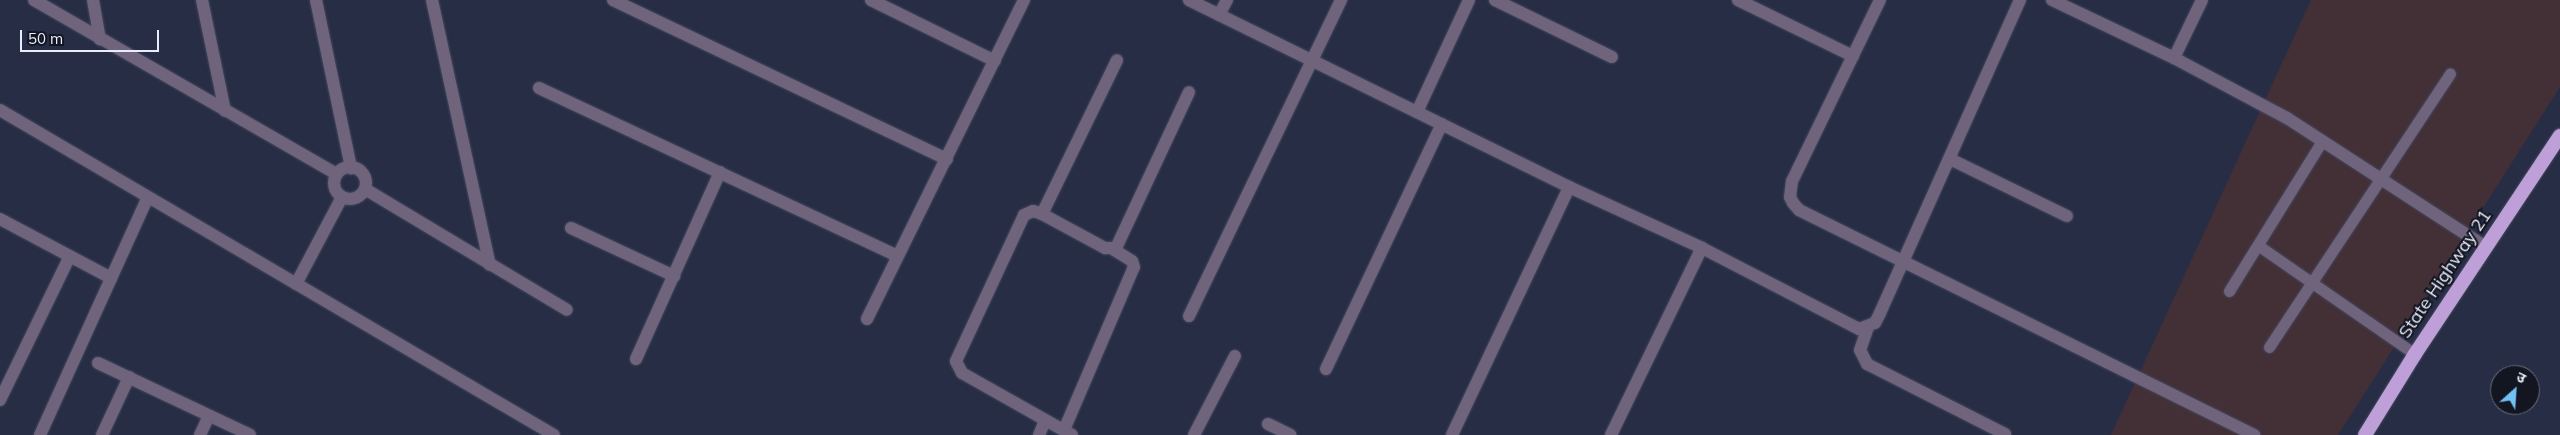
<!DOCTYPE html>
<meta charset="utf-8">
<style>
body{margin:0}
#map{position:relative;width:2560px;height:435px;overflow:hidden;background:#272d45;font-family:Mulish,"Noto Sans Devanagari",sans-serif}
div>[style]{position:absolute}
.industrial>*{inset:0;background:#433037}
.roads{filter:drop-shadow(0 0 1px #42485f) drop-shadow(0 0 1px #42485f)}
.service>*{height:11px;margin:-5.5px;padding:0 5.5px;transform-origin:5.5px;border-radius:5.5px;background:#70637c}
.minor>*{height:12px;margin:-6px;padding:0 6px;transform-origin:6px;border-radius:6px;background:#70637c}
.minor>.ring{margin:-6px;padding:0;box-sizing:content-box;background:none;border:12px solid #70637c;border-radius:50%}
.trunk>*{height:14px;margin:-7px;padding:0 7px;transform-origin:7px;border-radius:7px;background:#bf9fd8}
span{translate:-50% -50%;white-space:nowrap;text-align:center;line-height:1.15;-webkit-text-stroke:4px #131621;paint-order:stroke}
.street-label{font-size:18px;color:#e8ecfc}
.north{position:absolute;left:2490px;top:365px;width:50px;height:50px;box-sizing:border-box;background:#131621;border:1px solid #686c79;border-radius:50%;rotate:26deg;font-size:14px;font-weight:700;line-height:20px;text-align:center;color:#e8ecfc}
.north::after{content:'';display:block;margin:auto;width:18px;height:22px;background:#71c1f5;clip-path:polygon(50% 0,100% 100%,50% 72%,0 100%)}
.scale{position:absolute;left:20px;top:30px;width:139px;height:22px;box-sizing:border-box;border:2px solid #e8ecfc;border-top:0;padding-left:6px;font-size:15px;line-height:18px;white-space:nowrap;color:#e8ecfc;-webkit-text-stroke:4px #131621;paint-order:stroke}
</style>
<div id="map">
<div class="industrial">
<div style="clip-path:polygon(2311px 0,2560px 0,2560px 87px,2338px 435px,2111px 435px)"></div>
</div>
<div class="roads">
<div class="service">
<div style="left:2259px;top:246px;width:190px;rotate:34.7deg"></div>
<div style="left:2229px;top:291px;width:176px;rotate:-58.2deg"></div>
<div style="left:2269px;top:347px;width:328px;rotate:-56.5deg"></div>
</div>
<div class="minor">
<div style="left:34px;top:0;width:349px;rotate:29.9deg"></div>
<div style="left:93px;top:0;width:40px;rotate:80deg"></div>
<div style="left:202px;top:0;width:113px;rotate:78.3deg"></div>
<div style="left:316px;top:0;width:172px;rotate:78.2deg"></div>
<div style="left:432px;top:0;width:271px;rotate:77.7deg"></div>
<div style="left:613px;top:0;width:370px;rotate:25.5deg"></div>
<div style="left:871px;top:0;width:138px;rotate:26.2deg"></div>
<div style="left:1189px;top:0;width:424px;rotate:26.2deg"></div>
<div style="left:1569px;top:187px;width:146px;rotate:24.6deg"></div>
<div style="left:1702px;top:248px;width:177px;rotate:27.3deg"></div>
<div style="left:1859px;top:329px;width:17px;rotate:-21deg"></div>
<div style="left:1875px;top:323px;width:11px;rotate:-63deg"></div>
<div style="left:1880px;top:313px;width:343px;rotate:-65.9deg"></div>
<div style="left:1495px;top:0;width:130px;rotate:26deg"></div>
<div style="left:1738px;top:0;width:128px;rotate:26deg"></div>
<div style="left:1880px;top:0;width:201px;rotate:115.9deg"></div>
<div style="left:1792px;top:181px;width:16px;rotate:97deg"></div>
<div style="left:1790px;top:197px;width:7px;rotate:63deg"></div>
<div style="left:1793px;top:203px;width:9px;rotate:49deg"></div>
<div style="left:1799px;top:210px;width:508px;rotate:26.31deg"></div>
<div style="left:2052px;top:0;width:135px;rotate:25.4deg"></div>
<div style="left:2174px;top:58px;width:128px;rotate:28deg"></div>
<div style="left:2287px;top:118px;width:237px;rotate:33deg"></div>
<div style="left:1219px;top:15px;width:17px;rotate:-62deg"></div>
<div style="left:2174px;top:58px;width:64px;rotate:-64.2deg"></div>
<div style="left:539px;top:88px;width:396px;rotate:25.1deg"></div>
<div style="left:0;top:110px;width:642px;rotate:30.4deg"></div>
<div style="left:1417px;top:112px;width:123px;rotate:-65.1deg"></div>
<div style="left:1950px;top:159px;width:130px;rotate:26deg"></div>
<div class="ring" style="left:334px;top:167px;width:20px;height:20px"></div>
<div style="left:365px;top:189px;width:235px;rotate:30.9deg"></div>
<div style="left:1042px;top:214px;width:171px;rotate:-64deg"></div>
<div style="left:0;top:219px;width:126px;rotate:28deg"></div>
<div style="left:571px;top:228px;width:114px;rotate:25deg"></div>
<div style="left:296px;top:284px;width:98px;rotate:-62.1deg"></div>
<div style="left:1189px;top:316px;width:351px;rotate:-64.3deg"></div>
<div style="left:867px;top:319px;width:356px;rotate:-63.8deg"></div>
<div style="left:1868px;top:327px;width:24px;rotate:109deg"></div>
<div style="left:1860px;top:350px;width:16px;rotate:63deg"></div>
<div style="left:1867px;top:364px;width:155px;rotate:26.9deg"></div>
<div style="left:636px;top:359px;width:205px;rotate:-65.8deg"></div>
<div style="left:98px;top:363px;width:168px;rotate:25.3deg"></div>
<div style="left:1326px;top:369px;width:271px;rotate:-64.7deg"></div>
<div style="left:0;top:400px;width:158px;rotate:-64.1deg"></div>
<div style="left:1268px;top:424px;width:25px;rotate:26deg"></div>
<div style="left:1064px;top:430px;width:177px;rotate:-66.8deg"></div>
<div style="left:1134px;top:267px;width:6px;rotate:-108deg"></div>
<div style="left:1132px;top:261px;width:22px;rotate:-148deg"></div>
<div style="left:40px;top:435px;width:261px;rotate:-65.6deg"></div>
<div style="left:102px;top:435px;width:64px;rotate:-65deg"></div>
<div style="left:200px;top:435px;width:21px;rotate:-65deg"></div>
<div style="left:1039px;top:435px;width:15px;rotate:-67deg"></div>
<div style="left:1072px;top:435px;width:126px;rotate:-150.6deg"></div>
<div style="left:962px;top:373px;width:13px;rotate:-117deg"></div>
<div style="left:956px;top:361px;width:161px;rotate:-65deg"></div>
<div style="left:1024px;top:215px;width:10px;rotate:-24deg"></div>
<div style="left:1033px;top:211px;width:9px;rotate:18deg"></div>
<div style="left:1042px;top:214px;width:72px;rotate:28.4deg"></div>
<div style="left:1105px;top:248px;width:11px"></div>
<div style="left:1116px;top:248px;width:172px;rotate:-64.9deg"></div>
<div style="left:1194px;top:435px;width:89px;rotate:-62.6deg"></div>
<div style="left:1452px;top:435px;width:274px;rotate:-64.7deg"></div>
<div style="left:1611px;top:435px;width:208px;rotate:-64.1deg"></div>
</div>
<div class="trunk">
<div style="left:2365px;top:435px;width:95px;rotate:-58.3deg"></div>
<div style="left:2415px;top:354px;width:262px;rotate:-56.4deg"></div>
</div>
</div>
<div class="street-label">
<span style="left:2445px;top:274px;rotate:-56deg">State Highway 21</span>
</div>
<div class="north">उ</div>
<div class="scale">50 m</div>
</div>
